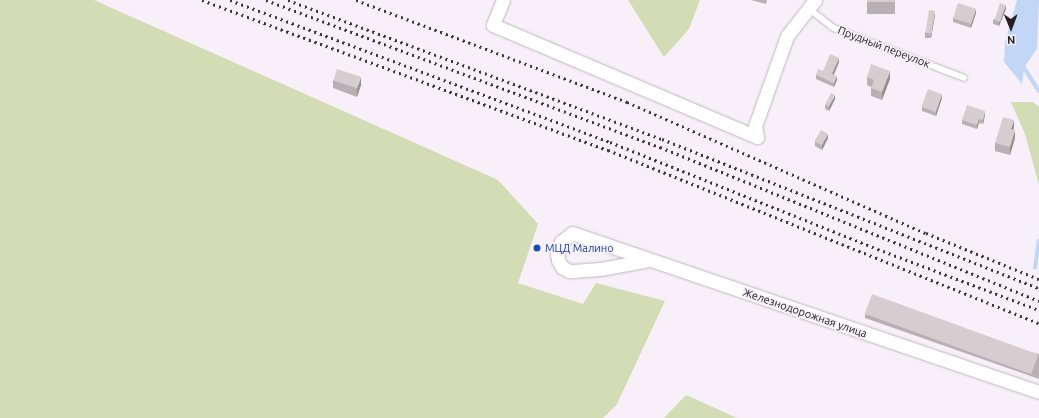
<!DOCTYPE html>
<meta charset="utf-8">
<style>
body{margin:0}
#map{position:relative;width:1039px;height:418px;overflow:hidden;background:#f7f0f8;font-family:Ubuntu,sans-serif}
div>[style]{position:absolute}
.green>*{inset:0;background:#d3dcb4}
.water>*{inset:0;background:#c2d6f5}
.stream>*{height:3.5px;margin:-1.75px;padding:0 1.75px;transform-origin:1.75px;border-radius:1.75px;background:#c2d6f5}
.roads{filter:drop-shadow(0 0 1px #beb8bf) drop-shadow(0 0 1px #beb8bf)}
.service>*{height:6px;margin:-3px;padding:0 3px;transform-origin:3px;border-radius:3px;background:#fff}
.minor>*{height:13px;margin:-6.5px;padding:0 6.5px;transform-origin:6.5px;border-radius:6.5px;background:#fff}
.rail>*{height:3px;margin-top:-1.5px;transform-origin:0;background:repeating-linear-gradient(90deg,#3c393c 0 2px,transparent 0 6px)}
.wall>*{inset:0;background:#b8b0b4;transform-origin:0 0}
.shaded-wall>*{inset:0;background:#969092}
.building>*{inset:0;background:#d6cdd1;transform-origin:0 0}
.dots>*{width:11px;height:11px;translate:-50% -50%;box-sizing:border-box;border:2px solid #f7f0f8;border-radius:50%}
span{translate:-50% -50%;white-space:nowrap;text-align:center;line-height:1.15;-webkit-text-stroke:3px #f7f0f8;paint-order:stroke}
.street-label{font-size:11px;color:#222022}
.transit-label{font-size:11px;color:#164399}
.left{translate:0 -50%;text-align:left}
.north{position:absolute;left:991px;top:8px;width:40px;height:40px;-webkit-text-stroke:3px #f7f0f8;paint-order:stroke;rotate:179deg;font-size:11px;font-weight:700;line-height:16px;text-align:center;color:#222022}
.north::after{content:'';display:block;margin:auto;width:14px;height:18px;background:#222022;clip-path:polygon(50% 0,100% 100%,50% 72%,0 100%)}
</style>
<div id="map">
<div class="green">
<div style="clip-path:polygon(0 0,94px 0,498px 180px,538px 224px,518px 283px,583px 304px,596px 283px,665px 301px,617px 404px,603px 418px,0 418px)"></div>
<div style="clip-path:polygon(628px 0,700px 0,689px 29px,664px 57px)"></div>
<div style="clip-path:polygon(1011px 102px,1033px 102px,1039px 107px,1039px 185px,1025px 134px)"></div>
<div style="clip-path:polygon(686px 395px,737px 418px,664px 418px)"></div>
</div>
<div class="water">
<div style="clip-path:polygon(1017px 0,1039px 0,1037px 49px,1024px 67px,1022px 84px,1004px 62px,1005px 42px)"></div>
</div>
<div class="stream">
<div style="left:1024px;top:63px;width:4px;rotate:90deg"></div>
<div style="left:1024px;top:67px;width:28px;rotate:58deg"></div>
<div style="left:1035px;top:268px;width:27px;rotate:-82deg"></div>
</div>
<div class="roads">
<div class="service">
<div style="left:808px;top:8px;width:33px;rotate:38deg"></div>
<div style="left:834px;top:28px;width:139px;rotate:21deg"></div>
</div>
<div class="minor">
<div style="left:503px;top:0;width:27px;rotate:112deg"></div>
<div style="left:493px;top:25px;width:287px;rotate:23deg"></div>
<div style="left:757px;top:137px;width:11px;rotate:-100deg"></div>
<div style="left:755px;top:126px;width:96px;rotate:-70.4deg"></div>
<div style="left:787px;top:36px;width:46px;rotate:-52.1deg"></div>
<div style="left:649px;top:260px;width:50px;rotate:169.6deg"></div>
<div style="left:600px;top:269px;width:31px;rotate:176deg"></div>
<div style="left:569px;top:271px;width:8px;rotate:-150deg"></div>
<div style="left:562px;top:267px;width:8px;rotate:-120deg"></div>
<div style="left:558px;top:260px;width:6px;rotate:-99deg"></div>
<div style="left:557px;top:254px;width:13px;rotate:-72deg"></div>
<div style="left:561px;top:242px;width:14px;rotate:-39deg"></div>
<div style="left:572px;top:233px;width:493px;rotate:18.8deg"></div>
</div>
</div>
<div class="rail">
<div style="left:202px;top:0;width:433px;rotate:20.3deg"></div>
<div style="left:608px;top:150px;width:464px;rotate:21.9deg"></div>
<div style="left:230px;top:0;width:406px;rotate:20.5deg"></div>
<div style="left:610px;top:142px;width:294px;rotate:21.8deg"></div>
<div style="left:883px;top:251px;width:167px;rotate:20.7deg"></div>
<div style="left:266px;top:0;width:421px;rotate:20.5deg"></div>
<div style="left:660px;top:147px;width:409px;rotate:22.1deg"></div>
<div style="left:288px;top:0;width:399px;rotate:20.4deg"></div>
<div style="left:662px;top:139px;width:405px;rotate:21.6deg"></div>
<div style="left:356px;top:0;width:290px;rotate:20.6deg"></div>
<div style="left:627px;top:102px;width:326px;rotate:23.7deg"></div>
<div style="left:926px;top:233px;width:122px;rotate:22.2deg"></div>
</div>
<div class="wall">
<div style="clip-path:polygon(751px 0,767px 0,766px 4px)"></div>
<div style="left:867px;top:0;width:28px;height:14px"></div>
<div style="clip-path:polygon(1006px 9px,999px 26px,993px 24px,993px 20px)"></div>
<div style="clip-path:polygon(976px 13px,971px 28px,953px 22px,953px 18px)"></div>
<div style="clip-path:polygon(935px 15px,931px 38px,925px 38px,925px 33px)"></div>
<div style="clip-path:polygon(839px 62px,834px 75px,837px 80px,834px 87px,816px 79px,816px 75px)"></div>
<div style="clip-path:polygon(867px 77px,890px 79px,882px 100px,871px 96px,871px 87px,867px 85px)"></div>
<div style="clip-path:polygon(333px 80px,361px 85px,357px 97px,333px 88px)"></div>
<div style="clip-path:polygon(942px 98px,936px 116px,922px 111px,922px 107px)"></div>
<div style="clip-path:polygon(835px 99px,829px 111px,825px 109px,825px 105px)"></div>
<div style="clip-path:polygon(985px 115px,983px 124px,979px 123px,977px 129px,962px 124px,962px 120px)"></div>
<div style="clip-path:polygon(1014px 128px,1013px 130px,1015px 138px,1010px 155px,995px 151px,995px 143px)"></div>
<div style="clip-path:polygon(828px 138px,822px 150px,815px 146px,815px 142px)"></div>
<div style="clip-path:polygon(865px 314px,1039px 354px,1039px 379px,865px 318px)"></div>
</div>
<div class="shaded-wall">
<div style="clip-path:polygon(1006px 5px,1006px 9px,999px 26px,999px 22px)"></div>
<div style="clip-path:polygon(976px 9px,976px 13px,971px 28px,971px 24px)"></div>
<div style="clip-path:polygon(935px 11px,935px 15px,931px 38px,931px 34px)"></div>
<div style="clip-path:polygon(839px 58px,839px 62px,832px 78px,832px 74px)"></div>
<div style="clip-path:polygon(890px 71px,890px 79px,882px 100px,882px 92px)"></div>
<div style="clip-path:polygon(837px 76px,837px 80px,834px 87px,834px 83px)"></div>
<div style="clip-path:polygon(361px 77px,361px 85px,357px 97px,357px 89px)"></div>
<div style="clip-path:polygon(942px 94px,942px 98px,936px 116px,936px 112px)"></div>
<div style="clip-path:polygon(835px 95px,835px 99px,829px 111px,829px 107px)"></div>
<div style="clip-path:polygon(985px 111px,985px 115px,983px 124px,983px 120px)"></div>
<div style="clip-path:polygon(979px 119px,979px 123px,977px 129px,977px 125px)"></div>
<div style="clip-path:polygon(1014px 120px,1014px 128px,1011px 137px,1011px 129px)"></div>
<div style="clip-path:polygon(1015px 130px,1015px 138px,1010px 155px,1010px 147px)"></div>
<div style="clip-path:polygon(828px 134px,828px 138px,822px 150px,822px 146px)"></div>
</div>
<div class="building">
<div style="left:867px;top:0;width:28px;height:2px"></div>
<div style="left:958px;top:3px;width:19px;height:16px;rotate:18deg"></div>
<div style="left:1000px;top:3px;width:6px;height:18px;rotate:18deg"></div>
<div style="left:929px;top:10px;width:6px;height:23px;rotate:9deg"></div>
<div style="clip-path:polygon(830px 54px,839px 58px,832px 74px,837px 76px,834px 83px,816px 75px,818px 69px,823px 71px)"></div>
<div style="clip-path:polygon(871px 64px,890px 71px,882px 92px,871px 88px,874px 80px,867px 77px)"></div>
<div style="left:337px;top:69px;width:25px;height:12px;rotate:18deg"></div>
<div style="left:928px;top:89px;width:15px;height:19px;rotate:20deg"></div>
<div style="left:831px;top:93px;width:4px;height:13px;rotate:27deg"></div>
<div style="clip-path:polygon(967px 105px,985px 111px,983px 120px,979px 119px,977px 125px,962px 120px)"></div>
<div style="clip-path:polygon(1003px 117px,1014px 120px,1011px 129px,1015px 130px,1010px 147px,995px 143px)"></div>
<div style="left:821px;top:130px;width:8px;height:13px;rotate:30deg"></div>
<div style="left:872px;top:294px;width:177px;height:21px;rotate:20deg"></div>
</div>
<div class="dots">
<div style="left:537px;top:248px;background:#1a4fb4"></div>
</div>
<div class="street-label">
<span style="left:884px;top:47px;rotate:21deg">Прудный переулок</span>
<span style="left:805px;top:313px;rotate:19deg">Железнодорожная улица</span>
</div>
<div class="transit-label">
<span class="left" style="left:545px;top:248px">МЦД Малино</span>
</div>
<div class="north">N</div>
</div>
